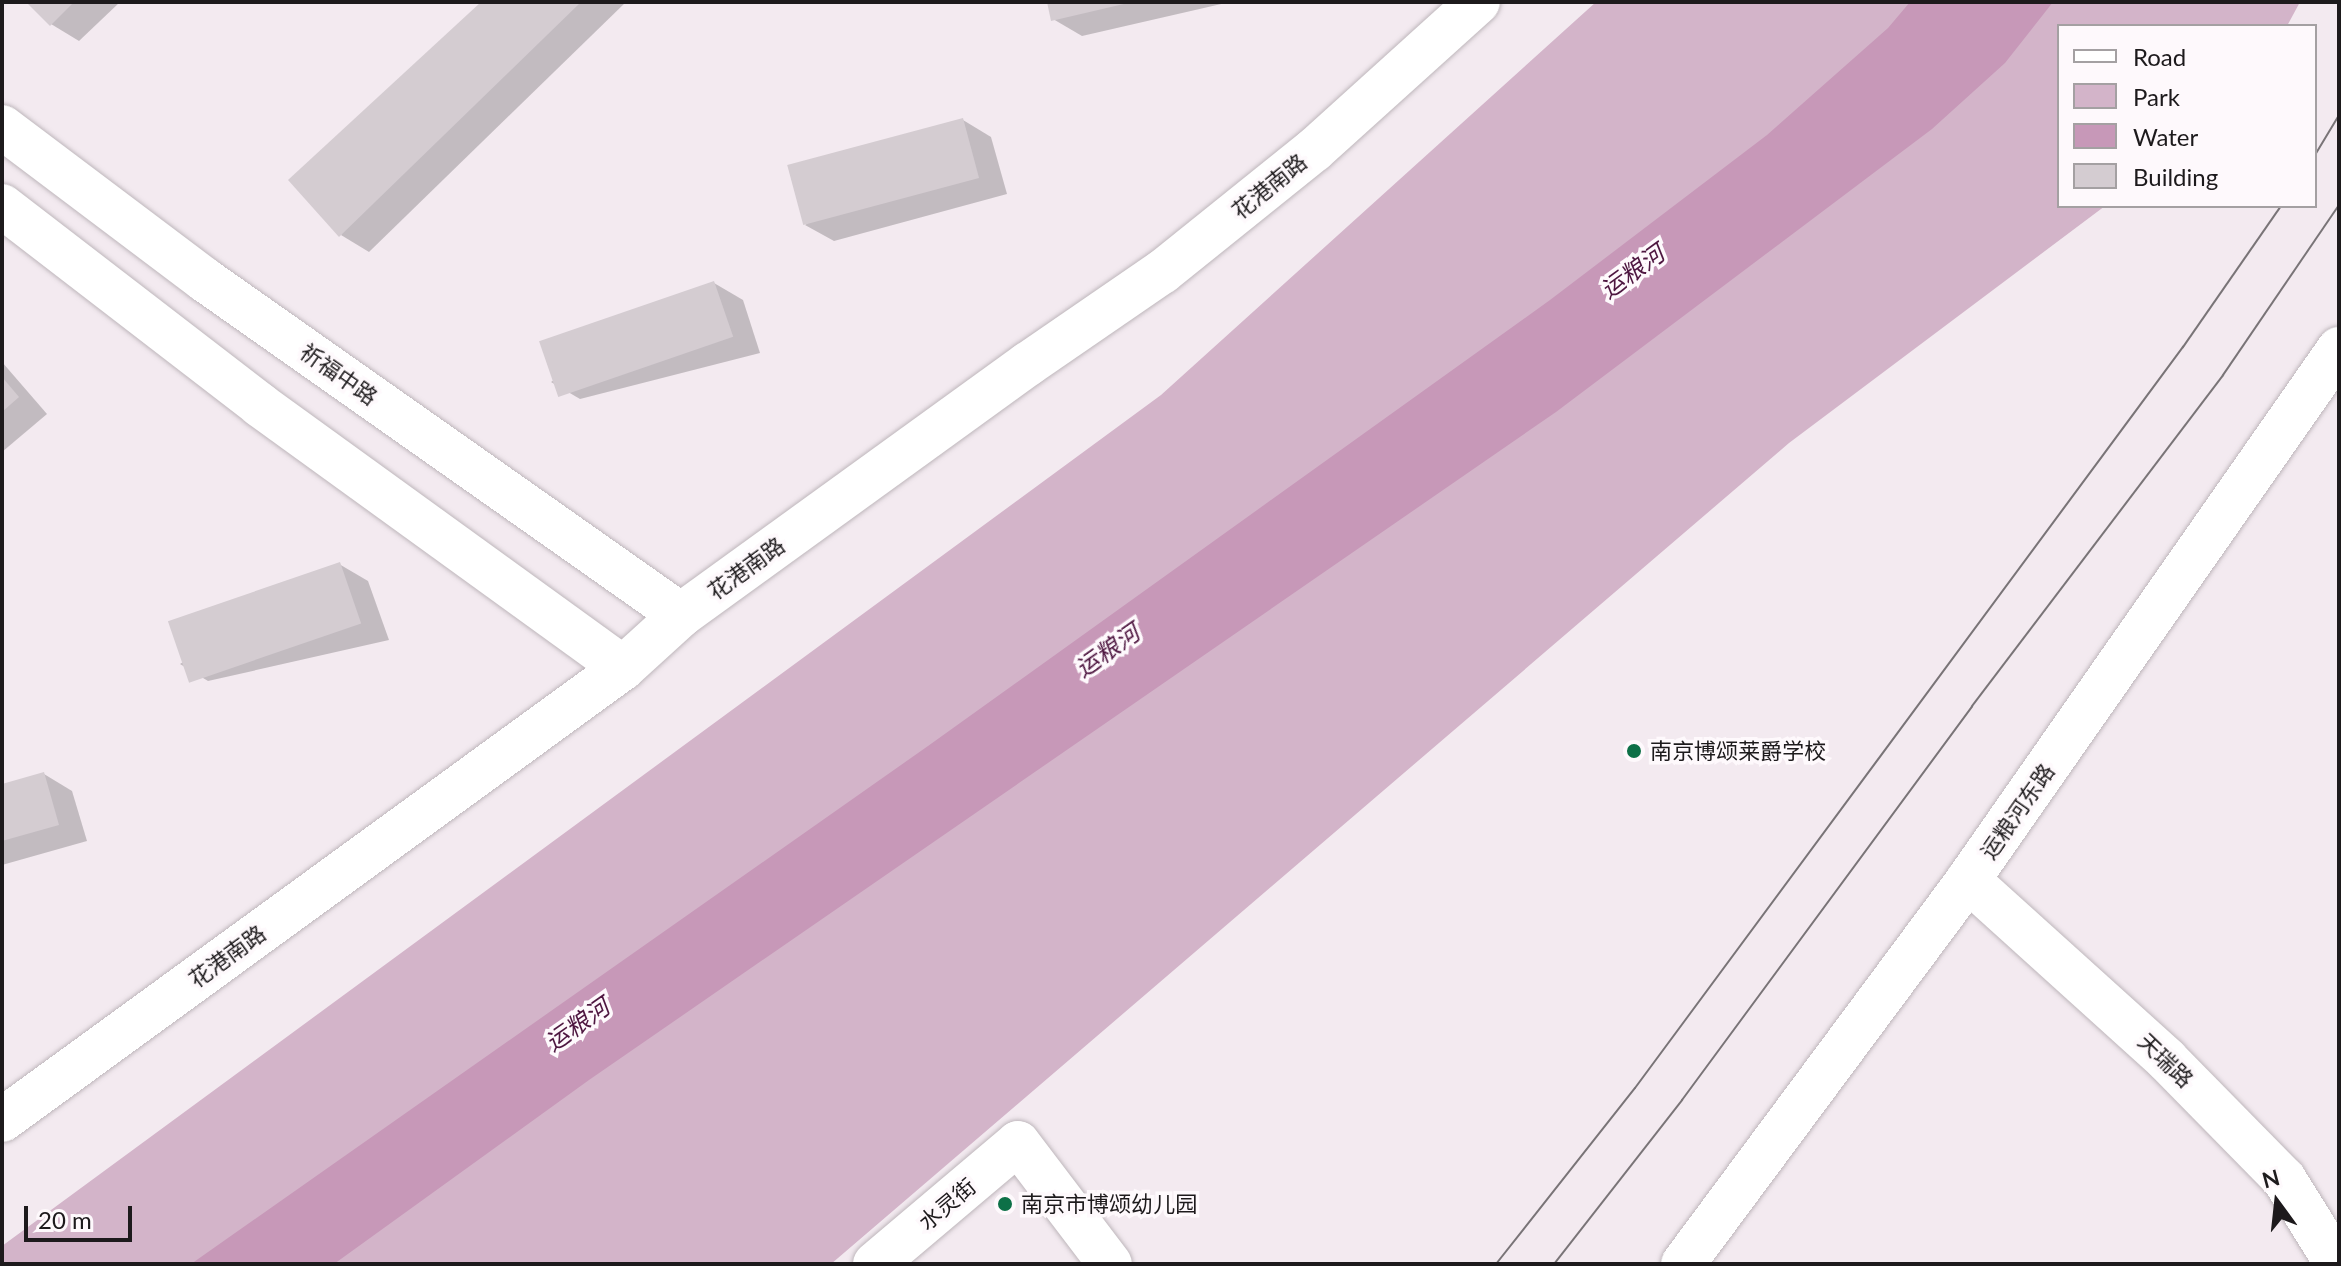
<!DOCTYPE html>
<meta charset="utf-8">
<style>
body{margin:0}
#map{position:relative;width:2341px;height:1266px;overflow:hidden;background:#f3eaf0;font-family:Lato,"Noto Sans SC",sans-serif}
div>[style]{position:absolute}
.green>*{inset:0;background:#d3b4c9}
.water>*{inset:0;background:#c798b8}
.shadow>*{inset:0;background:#0003}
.building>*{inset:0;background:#d4ccd1;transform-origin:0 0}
.roads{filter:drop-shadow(0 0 2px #beb6bb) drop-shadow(0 0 2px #beb6bb)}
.minor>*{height:44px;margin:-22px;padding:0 22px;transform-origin:22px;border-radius:22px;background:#fff}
.major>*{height:44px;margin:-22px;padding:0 22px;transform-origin:22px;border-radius:22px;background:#fff}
.tram>*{height:2px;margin:-1px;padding:0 1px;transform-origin:1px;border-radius:1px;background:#797477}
.dots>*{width:22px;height:22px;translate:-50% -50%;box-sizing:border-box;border:4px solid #fef9fc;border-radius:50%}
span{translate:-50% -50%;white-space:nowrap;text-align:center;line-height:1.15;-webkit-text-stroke:7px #fef9fc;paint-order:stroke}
.street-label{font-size:22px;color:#1d1a1c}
.poi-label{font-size:22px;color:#1d1a1c}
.left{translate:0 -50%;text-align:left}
.water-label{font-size:24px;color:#4e1640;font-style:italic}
.frame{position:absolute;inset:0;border:4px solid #1d1a1c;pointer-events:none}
.legend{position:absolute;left:2057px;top:24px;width:260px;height:184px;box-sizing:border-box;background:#fef9fc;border:2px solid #a4a0a2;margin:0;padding:10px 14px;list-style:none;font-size:24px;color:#1d1a1c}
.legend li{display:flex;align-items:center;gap:16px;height:40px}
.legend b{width:40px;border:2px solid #a4a0a2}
.north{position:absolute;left:2237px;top:1162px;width:80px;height:80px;-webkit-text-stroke:6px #fef9fc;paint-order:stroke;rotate:345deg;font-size:22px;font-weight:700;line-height:32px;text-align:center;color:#1d1a1c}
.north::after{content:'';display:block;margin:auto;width:28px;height:36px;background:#1d1a1c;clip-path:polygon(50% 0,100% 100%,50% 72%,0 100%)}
.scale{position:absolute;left:24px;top:1206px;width:108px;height:36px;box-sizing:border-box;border:4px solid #1d1a1c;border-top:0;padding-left:10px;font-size:24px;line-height:28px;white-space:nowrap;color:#1d1a1c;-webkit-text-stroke:6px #fef9fc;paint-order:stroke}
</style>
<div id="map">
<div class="green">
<div style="clip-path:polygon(1596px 2px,2300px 2px,2287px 26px,2059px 26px,2059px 206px,2105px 206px,1789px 443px,831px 1264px,2px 1264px,2px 1246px,1161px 395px)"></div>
</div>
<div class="water">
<div style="clip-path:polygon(1910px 2px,2053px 2px,2005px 63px,1932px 129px,1556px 412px,589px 1080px,334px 1264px,191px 1264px,928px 746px,1550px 300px,1767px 135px,1888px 28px)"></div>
</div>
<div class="shadow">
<div style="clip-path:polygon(29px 2px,120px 2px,79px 41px,51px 24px)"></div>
<div style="clip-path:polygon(484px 2px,626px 2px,369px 252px,341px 235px)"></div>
<div style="clip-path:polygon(1049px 2px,1230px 2px,1082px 36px,1053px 19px)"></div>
<div style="clip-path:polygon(963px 120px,991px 137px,1007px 194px,834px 241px,805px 225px)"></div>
<div style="clip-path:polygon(714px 283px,743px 300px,760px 353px,580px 399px,551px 382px)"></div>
<div style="clip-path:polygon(2px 362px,47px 414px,2px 452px)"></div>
<div style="clip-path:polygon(339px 564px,368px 581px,389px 640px,208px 681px,180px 664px)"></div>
<div style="clip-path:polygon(44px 774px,72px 791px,87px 841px,2px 865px,2px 786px)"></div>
</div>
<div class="building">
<div style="clip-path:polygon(26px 2px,74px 2px,50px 26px)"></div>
<div style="clip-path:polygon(481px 2px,581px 2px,339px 237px,288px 180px)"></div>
<div style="clip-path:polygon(1047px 2px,1127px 2px,1128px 3px,1051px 21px)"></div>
<div style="left:963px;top:118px;width:62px;height:182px;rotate:75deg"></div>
<div style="left:714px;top:281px;width:59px;height:185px;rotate:71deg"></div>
<div style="clip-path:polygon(2px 377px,19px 397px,2px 412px)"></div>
<div style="left:340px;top:562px;width:65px;height:182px;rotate:71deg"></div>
<div style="clip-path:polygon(44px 772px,59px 825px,2px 841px,2px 784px)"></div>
</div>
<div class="roads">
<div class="minor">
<div style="left:2px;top:127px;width:254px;rotate:37deg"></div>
<div style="left:205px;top:280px;width:582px;rotate:35.14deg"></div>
<div style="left:2px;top:206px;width:326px;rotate:37.6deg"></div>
<div style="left:260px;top:405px;width:448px;rotate:35.9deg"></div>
<div style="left:1968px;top:880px;width:268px;rotate:42.1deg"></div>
<div style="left:2167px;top:1060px;width:167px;rotate:45.5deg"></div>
<div style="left:2284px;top:1179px;width:100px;rotate:58.1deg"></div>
<div style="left:2px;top:1120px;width:768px;rotate:-36.05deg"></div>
<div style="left:623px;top:668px;width:79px;rotate:-42.4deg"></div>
<div style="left:681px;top:615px;width:428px;rotate:-35.9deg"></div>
<div style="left:1028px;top:364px;width:163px;rotate:-34.5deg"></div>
<div style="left:1162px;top:272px;width:195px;rotate:-38.8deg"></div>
<div style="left:1314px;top:150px;width:221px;rotate:-42.1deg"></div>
<div style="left:875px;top:1264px;width:187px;rotate:-40.2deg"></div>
<div style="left:1018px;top:1143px;width:152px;rotate:52.8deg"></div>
</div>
<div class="major">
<div style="left:1683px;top:1264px;width:478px;rotate:-53.4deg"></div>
<div style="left:1968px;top:880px;width:648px;rotate:-55.06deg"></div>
</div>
</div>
<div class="tram">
<div style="left:2315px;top:155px;width:47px;rotate:-59deg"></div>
<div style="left:1496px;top:1264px;width:224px;rotate:-51.7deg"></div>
<div style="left:1635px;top:1088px;width:922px;rotate:-53.52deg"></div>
<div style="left:2183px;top:347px;width:172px;rotate:-55.2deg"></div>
<div style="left:1554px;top:1264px;width:208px;rotate:-52deg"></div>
<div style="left:1682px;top:1100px;width:489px;rotate:-53.6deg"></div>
<div style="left:1972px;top:706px;width:415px;rotate:-52.8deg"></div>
<div style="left:2223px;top:375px;width:206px;rotate:-55.7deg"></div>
</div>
<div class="dots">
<div style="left:1634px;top:751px;background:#0d7047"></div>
<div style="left:1005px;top:1204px;background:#0d7047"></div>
</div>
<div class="street-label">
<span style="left:1269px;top:186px;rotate:-39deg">花港南路</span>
<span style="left:339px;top:374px;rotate:35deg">祈福中路</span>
<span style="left:746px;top:568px;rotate:-36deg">花港南路</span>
<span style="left:2017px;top:811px;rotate:-55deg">运粮河东路</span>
<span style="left:227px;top:956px;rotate:-36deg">花港南路</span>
<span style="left:2166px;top:1060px;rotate:44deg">天瑞路</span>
<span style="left:947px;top:1204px;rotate:-40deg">水灵街</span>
</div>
<div class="poi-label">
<span class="left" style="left:1650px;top:751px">南京博颂莱爵学校</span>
<span class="left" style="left:1021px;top:1204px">南京市博颂幼儿园</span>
</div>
<div class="water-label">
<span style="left:1632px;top:271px;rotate:-36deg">运粮河</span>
<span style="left:1107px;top:650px;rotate:-35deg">运粮河</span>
<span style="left:577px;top:1024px;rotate:-35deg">运粮河</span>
</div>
<div class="frame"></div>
<ul class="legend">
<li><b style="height:10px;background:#fff"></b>Road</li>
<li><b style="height:22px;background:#d3b4c9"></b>Park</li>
<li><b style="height:22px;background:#c798b8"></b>Water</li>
<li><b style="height:22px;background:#d4ccd1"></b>Building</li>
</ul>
<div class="north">N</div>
<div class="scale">20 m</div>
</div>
